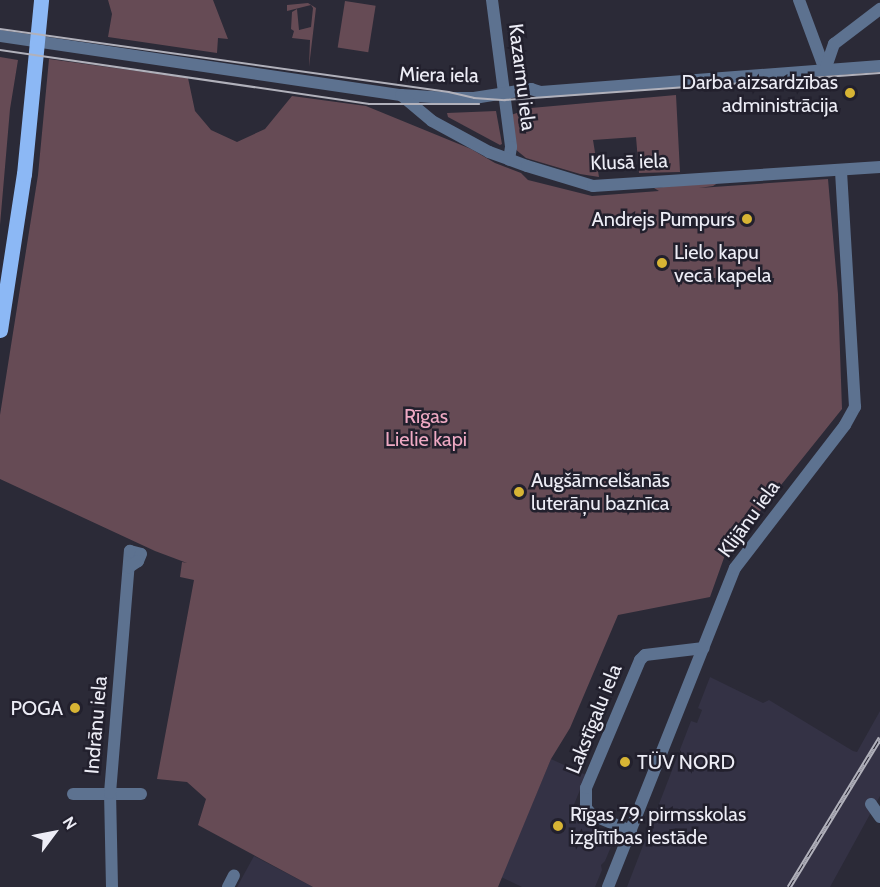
<!DOCTYPE html>
<meta charset="utf-8">
<style>
body{margin:0}
#map{position:relative;width:880px;height:887px;overflow:hidden;background:#2b2a37;font-family:Cabin,sans-serif}
div>[style]{position:absolute}
.built>*{inset:0;background:#343245}
.green>*{inset:0;background:#664b55;transform-origin:0 0}
.minor>*{height:12px;margin:-6px;padding:0 6px;transform-origin:6px;border-radius:6px;background:#5d7290}
.major>*{height:15px;margin:-7.5px;padding:0 7.5px;transform-origin:7.5px;border-radius:7.5px;background:#8cb8f5}
.tram>*{height:1.5px;margin:-0.75px;padding:0 0.75px;transform-origin:0.75px;border-radius:0.75px;background:#b1b1bb}
.rail>*{height:5px;margin-top:-2.5px;transform-origin:0;background:repeating-linear-gradient(90deg,#22202d 0 9px,#b1b1bb 0 18px);box-sizing:border-box;border-block:2px solid #b1b1bb}
.dots>*{width:16px;height:16px;translate:-50% -50%;box-sizing:border-box;border:3px solid #22202d;border-radius:50%}
span{translate:-50% -50%;white-space:nowrap;text-align:center;line-height:1.15;-webkit-text-stroke:5px #22202d;paint-order:stroke}
.street-label{font-size:20px;color:#ededf6}
.poi-label{font-size:20px;color:#ededf6}
.right{translate:-100% -50%;text-align:right}
.left{translate:0 -50%;text-align:left}
.park-label{font-size:20px;color:#eea9c3}
.north{position:absolute;left:24px;top:803px;width:60px;height:60px;-webkit-text-stroke:4px #22202d;paint-order:stroke;rotate:58deg;font-size:16px;font-weight:700;line-height:24px;text-align:center;color:#ededf6}
.north::after{content:'';display:block;margin:auto;width:21px;height:27px;background:#ededf6;clip-path:polygon(50% 0,100% 100%,50% 72%,0 100%)}
</style>
<div id="map">
<div class="built">
<div style="clip-path:polygon(710px 677px,763px 703px,769px 700px,853px 751px,857px 752px,880px 711px,880px 796px,830px 887px,627px 887px,691px 721px,697px 723px,702px 710px,698px 708px)"></div>
<div style="clip-path:polygon(551px 759px,586px 775px,569px 817px,616px 835px,605px 861px,601px 865px,602px 870px,595px 887px,522px 887px,501px 877px)"></div>
<div style="clip-path:polygon(254px 856px,313px 887px,237px 887px)"></div>
</div>
<div class="green">
<div style="clip-path:polygon(108px 0,213px 0,228px 39px,218px 38px,217px 53px,108px 37px,112px 14px)"></div>
<div style="left:345px;top:1px;width:31px;height:47px;rotate:9deg"></div>
<div style="clip-path:polygon(308px 3px,316px 8px,309px 67px,310px 40px,292px 38px,294px 31px,291px 29px,292px 12px,297px 9px,299px 30px,311px 27px,313px 8px,311px 5px,287px 11px,287px 5px)"></div>
<div style="clip-path:polygon(0 57px,18px 60px,10px 109px,0 225px)"></div>
<div style="clip-path:polygon(49px 59px,188px 78px,195px 111px,211px 130px,237px 142px,265px 129px,292px 96px,366px 106px,471px 149px,495px 163px,521px 173px,528px 180px,592px 196px,659px 191px,654px 188px,721px 181px,713px 186px,699px 188px,828px 179px,838px 294px,842px 409px,725px 555px,710px 597px,618px 615px,570px 728px,551px 759px,498px 887px,313px 887px,198px 825px,206px 799px,187px 782px,157px 779px,194px 580px,180px 577px,182px 562px,187px 563px,155px 551px,0 479px,0 415px,38px 175px)"></div>
<div style="clip-path:polygon(676px 95px,680px 172px,639px 173px,636px 137px,593px 140px,599px 177px,580px 174px,526px 158px,515px 149px,511px 115px,531px 108px)"></div>
<div style="clip-path:polygon(496px 111px,502px 144px,500px 145px,448px 117px,447px 113px)"></div>
</div>
<div class="minor">
<div style="left:492px;top:0;width:148px;rotate:82.6deg"></div>
<div style="left:511px;top:147px;width:13px;rotate:99deg"></div>
<div style="left:799px;top:0;width:75px;rotate:69.6deg"></div>
<div style="left:0;top:36px;width:405px;rotate:8.4deg"></div>
<div style="left:401px;top:95px;width:46px;rotate:3.7deg"></div>
<div style="left:447px;top:98px;width:27px"></div>
<div style="left:474px;top:98px;width:58px;rotate:-9deg"></div>
<div style="left:531px;top:89px;width:10px;rotate:17deg"></div>
<div style="left:541px;top:92px;width:340px;rotate:-4.4deg"></div>
<div style="left:825px;top:70px;width:28px;rotate:-71deg"></div>
<div style="left:834px;top:44px;width:58px;rotate:-37.3deg"></div>
<div style="left:401px;top:95px;width:40px;rotate:40deg"></div>
<div style="left:432px;top:121px;width:65px;rotate:28.5deg"></div>
<div style="left:489px;top:152px;width:40px;rotate:20.2deg"></div>
<div style="left:527px;top:166px;width:69px;rotate:16.9deg"></div>
<div style="left:593px;top:186px;width:288px;rotate:-3.8deg"></div>
<div style="left:73px;top:794px;width:68px"></div>
<div style="left:871px;top:804px;width:16px;rotate:55deg"></div>
<div style="left:631px;top:831px;width:42px;rotate:-157.7deg"></div>
<div style="left:592px;top:815px;width:9px;rotate:-131deg"></div>
<div style="left:586px;top:808px;width:20px;rotate:-90deg"></div>
<div style="left:586px;top:788px;width:139px;rotate:-67.1deg"></div>
<div style="left:640px;top:660px;width:7px;rotate:-45deg"></div>
<div style="left:645px;top:655px;width:59px;rotate:-6.8deg"></div>
<div style="left:112px;top:887px;width:94px;rotate:-91.2deg"></div>
<div style="left:110px;top:793px;width:243px;rotate:-85.3deg"></div>
<div style="left:130px;top:551px;width:11px;rotate:15deg"></div>
<div style="left:141px;top:554px;width:8px;rotate:113deg"></div>
<div style="left:138px;top:561px;width:11px;rotate:146deg"></div>
<div style="left:228px;top:887px;width:13px;rotate:-63deg"></div>
<div style="left:608px;top:887px;width:343px;rotate:-68.3deg"></div>
<div style="left:735px;top:568px;width:180px;rotate:-52.4deg"></div>
<div style="left:845px;top:425px;width:21px;rotate:-61deg"></div>
<div style="left:855px;top:407px;width:237px;rotate:-93.4deg"></div>
</div>
<div class="major">
<div style="left:0;top:330px;width:158px;rotate:-81.3deg"></div>
<div style="left:24px;top:174px;width:175px;rotate:-84.4deg"></div>
</div>
<div class="tram">
<div style="left:0;top:29px;width:453px;rotate:8deg"></div>
<div style="left:449px;top:92px;width:26px;rotate:13deg"></div>
<div style="left:474px;top:98px;width:31px;rotate:4deg"></div>
<div style="left:505px;top:100px;width:376px;rotate:-4.1deg"></div>
<div style="left:0;top:50px;width:373px;rotate:8.3deg"></div>
<div style="left:369px;top:104px;width:110px"></div>
</div>
<div class="rail">
<div style="left:789px;top:887px;width:175px;rotate:-58.6deg"></div>
</div>
<div class="dots">
<div style="left:850px;top:93px;background:#d7b434"></div>
<div style="left:747px;top:219px;background:#d7b434"></div>
<div style="left:662px;top:263px;background:#d7b434"></div>
<div style="left:519px;top:492px;background:#d7b434"></div>
<div style="left:75px;top:708px;background:#d7b434"></div>
<div style="left:625px;top:762px;background:#d7b434"></div>
<div style="left:558px;top:826px;background:#d7b434"></div>
</div>
<div class="street-label">
<span style="left:439px;top:75px;rotate:1deg">Miera iela</span>
<span style="left:522px;top:77px;rotate:83deg">Kazarmu iela</span>
<span style="left:629px;top:162px;rotate:-2deg">Klusā iela</span>
<span style="left:749px;top:519px;rotate:-54deg">Klijānu iela</span>
<span style="left:594px;top:719px;rotate:-68deg">Lakstīgalu iela</span>
<span style="left:96px;top:725px;rotate:-85deg">Indrānu iela</span>
</div>
<div class="poi-label">
<span class="right" style="left:838px;top:94px">Darba aizsardzības<br>administrācija</span>
<span class="right" style="left:735px;top:219px">Andrejs Pumpurs</span>
<span class="left" style="left:674px;top:264px">Lielo kapu<br>vecā kapela</span>
<span class="left" style="left:531px;top:492px">Augšāmcelšanās<br>luterāņu baznīca</span>
<span class="right" style="left:63px;top:708px">POGA</span>
<span class="left" style="left:637px;top:762px">TÜV NORD</span>
<span class="left" style="left:570px;top:826px">Rīgas 79. pirmsskolas<br>izglītības iestāde</span>
</div>
<div class="park-label">
<span style="left:426px;top:428px">Rīgas<br>Lielie kapi</span>
</div>
<div class="north">N</div>
</div>
